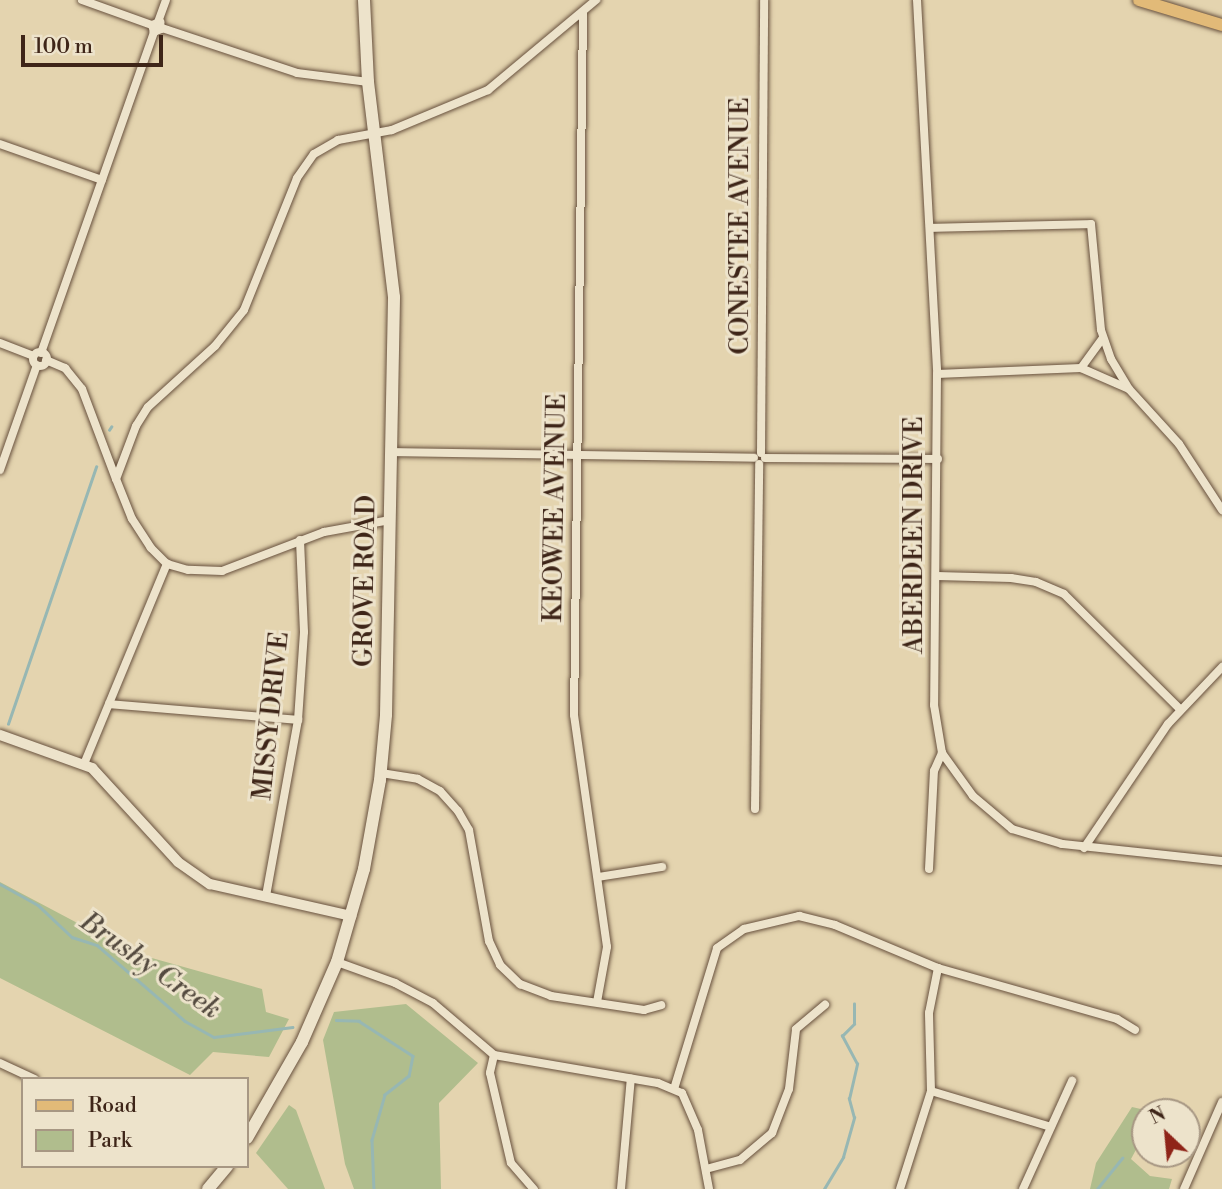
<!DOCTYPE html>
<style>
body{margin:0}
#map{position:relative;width:1222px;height:1189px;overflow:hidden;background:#e4d4af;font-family:"Libre Bodoni",serif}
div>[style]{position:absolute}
.green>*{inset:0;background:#b0bd8d}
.stream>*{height:2.5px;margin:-1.25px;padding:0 1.25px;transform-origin:1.25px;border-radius:1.25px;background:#97b7b3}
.roads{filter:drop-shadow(0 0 2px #68513e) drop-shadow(0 0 2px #68513e)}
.minor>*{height:8px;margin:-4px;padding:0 4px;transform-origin:4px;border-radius:4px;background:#ede3cb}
.minor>.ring{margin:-4px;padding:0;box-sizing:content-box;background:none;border:8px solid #ede3cb;border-radius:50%}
.tertiary>*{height:10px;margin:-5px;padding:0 5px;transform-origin:5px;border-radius:5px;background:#ede3cb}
.secondary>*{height:12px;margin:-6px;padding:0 6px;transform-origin:6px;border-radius:6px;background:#ede3cb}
.primary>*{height:12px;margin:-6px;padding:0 6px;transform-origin:6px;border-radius:6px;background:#e2ba78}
span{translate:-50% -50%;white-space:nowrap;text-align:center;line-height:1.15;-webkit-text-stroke:6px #ede3cb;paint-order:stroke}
.street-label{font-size:26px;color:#3e2518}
.water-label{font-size:28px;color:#544a3f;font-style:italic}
.legend{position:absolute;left:21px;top:1077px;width:228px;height:91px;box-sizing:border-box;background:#ede3cb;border:2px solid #a79783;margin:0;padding:9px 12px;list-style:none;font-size:21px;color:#3e2518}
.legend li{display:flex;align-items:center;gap:14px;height:35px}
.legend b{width:35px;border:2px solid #a79783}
.north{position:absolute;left:1131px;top:1098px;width:70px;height:70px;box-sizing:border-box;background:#ede3cb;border:2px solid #a79783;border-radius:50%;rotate:334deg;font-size:19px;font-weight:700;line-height:28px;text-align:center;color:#3e2518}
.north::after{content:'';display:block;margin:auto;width:24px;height:32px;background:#8f2418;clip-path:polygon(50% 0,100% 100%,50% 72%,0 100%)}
.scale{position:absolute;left:21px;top:35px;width:142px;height:32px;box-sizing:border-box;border:4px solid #3e2518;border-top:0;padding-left:9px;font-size:21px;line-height:24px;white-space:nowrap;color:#3e2518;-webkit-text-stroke:5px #ede3cb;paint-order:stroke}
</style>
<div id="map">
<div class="green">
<div style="clip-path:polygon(0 882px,134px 953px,262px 989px,266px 1012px,289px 1019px,269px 1057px,213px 1052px,190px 1075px,0 978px)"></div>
<div style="clip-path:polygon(406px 1004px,478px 1063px,439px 1103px,441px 1189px,354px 1189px,345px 1164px,323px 1040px,334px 1012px)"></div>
<div style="clip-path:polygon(289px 1105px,296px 1110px,325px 1189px,288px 1189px,256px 1153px)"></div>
<div style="clip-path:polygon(1132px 1107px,1154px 1112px,1145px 1112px,1145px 1133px,1131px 1159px,1150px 1176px,1172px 1179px,1169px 1189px,1090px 1189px,1096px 1163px)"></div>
</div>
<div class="stream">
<div style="left:109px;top:430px;width:4px;rotate:-56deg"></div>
<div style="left:8px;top:724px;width:272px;rotate:-71.1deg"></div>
<div style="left:0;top:884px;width:43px;rotate:28.9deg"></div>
<div style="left:38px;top:905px;width:47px;rotate:43.3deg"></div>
<div style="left:72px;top:937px;width:26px;rotate:18deg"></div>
<div style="left:97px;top:945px;width:116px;rotate:40.8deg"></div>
<div style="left:185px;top:1021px;width:33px;rotate:29deg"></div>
<div style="left:214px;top:1037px;width:79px;rotate:-7.3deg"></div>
<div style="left:336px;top:1020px;width:23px;rotate:2deg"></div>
<div style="left:359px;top:1021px;width:64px;rotate:32.9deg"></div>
<div style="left:413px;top:1056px;width:20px;rotate:101deg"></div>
<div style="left:409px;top:1076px;width:31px;rotate:142deg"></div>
<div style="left:385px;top:1095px;width:47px;rotate:106.1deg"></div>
<div style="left:372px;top:1140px;width:49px;rotate:87.7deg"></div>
<div style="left:824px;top:1189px;width:37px;rotate:-59deg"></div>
<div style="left:843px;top:1157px;width:41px;rotate:-74.2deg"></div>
<div style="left:854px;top:1118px;width:20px;rotate:-105deg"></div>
<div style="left:849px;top:1099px;width:36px;rotate:-77deg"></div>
<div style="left:857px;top:1064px;width:32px;rotate:-118deg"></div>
<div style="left:842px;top:1036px;width:17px;rotate:-45deg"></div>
<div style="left:854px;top:1024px;width:20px;rotate:-90deg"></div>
<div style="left:1097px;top:1189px;width:40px;rotate:-51deg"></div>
</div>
<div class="roads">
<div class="minor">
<div style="left:82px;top:0;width:74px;rotate:19.7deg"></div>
<div style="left:917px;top:0;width:375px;rotate:86.9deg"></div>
<div style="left:937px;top:374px;width:331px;rotate:90.5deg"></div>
<div style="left:934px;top:705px;width:49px;rotate:80.5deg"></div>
<div style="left:942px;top:753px;width:53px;rotate:54.2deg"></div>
<div style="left:973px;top:796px;width:51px;rotate:40.2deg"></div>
<div style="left:1012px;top:829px;width:52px;rotate:16.7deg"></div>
<div style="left:1062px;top:844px;width:161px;rotate:6.1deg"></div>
<div style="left:583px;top:12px;width:703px;rotate:90.73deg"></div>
<div style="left:574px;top:715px;width:234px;rotate:81.9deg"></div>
<div style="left:607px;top:947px;width:56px;rotate:100.3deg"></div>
<div style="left:158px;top:22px;width:23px;rotate:-70deg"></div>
<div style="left:162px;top:28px;width:142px;rotate:18.4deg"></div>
<div style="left:297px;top:73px;width:72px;rotate:7.2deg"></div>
<div style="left:0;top:144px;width:108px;rotate:19.4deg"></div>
<div style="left:930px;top:228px;width:161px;rotate:-1.4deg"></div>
<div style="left:1091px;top:224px;width:106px;rotate:84.6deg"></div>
<div style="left:1101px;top:330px;width:31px;rotate:71deg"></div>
<div style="left:1111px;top:359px;width:35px;rotate:59deg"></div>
<div style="left:1129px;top:389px;width:74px;rotate:47.7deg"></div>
<div style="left:1179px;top:444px;width:79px;rotate:56.9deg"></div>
<div style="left:0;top:343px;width:36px;rotate:21deg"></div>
<div class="ring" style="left:33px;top:352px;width:6px;height:6px"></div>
<div style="left:41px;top:353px;width:340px;rotate:-70.6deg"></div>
<div style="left:154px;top:32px;width:7px;rotate:-106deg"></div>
<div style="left:152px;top:25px;width:9px;rotate:-21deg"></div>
<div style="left:160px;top:22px;width:7px;rotate:82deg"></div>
<div style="left:161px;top:29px;width:8px;rotate:157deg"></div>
<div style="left:46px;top:360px;width:21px;rotate:23deg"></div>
<div style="left:65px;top:368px;width:27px;rotate:51deg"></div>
<div style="left:82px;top:389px;width:96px;rotate:69.3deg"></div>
<div style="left:1081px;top:368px;width:52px;rotate:23.6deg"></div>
<div style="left:937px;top:374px;width:144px;rotate:-2.4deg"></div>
<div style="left:1081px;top:368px;width:37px;rotate:-54deg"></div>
<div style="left:392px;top:452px;width:362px;rotate:0.9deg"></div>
<div style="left:761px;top:453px;width:453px;rotate:-89.6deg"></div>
<div style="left:765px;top:458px;width:173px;rotate:0.3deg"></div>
<div style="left:0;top:470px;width:111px;rotate:-70.6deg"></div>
<div style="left:390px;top:520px;width:67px;rotate:169.7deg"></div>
<div style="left:324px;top:532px;width:109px;rotate:159.1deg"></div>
<div style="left:222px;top:571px;width:34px;rotate:-178deg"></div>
<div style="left:188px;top:570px;width:22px;rotate:-164deg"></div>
<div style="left:167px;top:564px;width:23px;rotate:-135deg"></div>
<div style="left:151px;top:548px;width:35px;rotate:-123deg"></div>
<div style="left:132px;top:519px;width:43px;rotate:-111.8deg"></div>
<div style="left:116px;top:479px;width:57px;rotate:-69.3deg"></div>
<div style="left:136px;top:426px;width:22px;rotate:-58deg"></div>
<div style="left:148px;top:407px;width:91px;rotate:-42.3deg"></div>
<div style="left:215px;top:346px;width:46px;rotate:-51.1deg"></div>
<div style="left:244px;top:310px;width:142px;rotate:-68.1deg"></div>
<div style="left:297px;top:178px;width:29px;rotate:-55deg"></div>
<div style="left:314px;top:154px;width:28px;rotate:-30deg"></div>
<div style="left:338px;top:140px;width:55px;rotate:-10.5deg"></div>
<div style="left:392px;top:130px;width:104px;rotate:-22.6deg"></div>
<div style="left:488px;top:90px;width:141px;rotate:-39.8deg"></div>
<div style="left:937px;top:576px;width:74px;rotate:1.5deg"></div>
<div style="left:1011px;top:578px;width:25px;rotate:9deg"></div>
<div style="left:1036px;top:582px;width:30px;rotate:23deg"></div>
<div style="left:1064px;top:594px;width:163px;rotate:44.8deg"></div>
<div style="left:109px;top:704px;width:190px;rotate:4.8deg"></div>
<div style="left:84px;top:764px;width:217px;rotate:-67.5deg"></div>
<div style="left:381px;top:773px;width:37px;rotate:9deg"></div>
<div style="left:418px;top:779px;width:25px;rotate:29deg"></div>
<div style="left:440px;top:791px;width:27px;rotate:48deg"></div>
<div style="left:458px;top:811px;width:22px;rotate:60deg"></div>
<div style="left:469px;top:830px;width:113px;rotate:79.8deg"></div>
<div style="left:489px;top:941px;width:26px;rotate:65deg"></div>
<div style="left:500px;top:965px;width:28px;rotate:44deg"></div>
<div style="left:520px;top:984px;width:33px;rotate:21deg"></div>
<div style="left:551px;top:996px;width:94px;rotate:8.6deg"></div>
<div style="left:644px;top:1010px;width:18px;rotate:-16deg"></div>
<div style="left:755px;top:809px;width:345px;rotate:-89.3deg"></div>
<div style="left:1084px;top:848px;width:150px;rotate:-55.9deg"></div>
<div style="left:1168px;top:724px;width:79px;rotate:-46.5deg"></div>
<div style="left:929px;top:869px;width:98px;rotate:-87.1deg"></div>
<div style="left:934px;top:771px;width:20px;rotate:-66deg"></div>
<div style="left:598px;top:877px;width:65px;rotate:-8.9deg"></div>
<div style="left:266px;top:896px;width:179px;rotate:-79.7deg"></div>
<div style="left:298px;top:720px;width:88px;rotate:-86.1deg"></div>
<div style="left:304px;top:632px;width:92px;rotate:-92.5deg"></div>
<div style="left:337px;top:962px;width:62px;rotate:19.9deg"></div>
<div style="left:395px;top:983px;width:43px;rotate:27.8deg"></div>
<div style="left:433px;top:1003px;width:80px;rotate:40.4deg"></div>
<div style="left:494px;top:1055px;width:166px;rotate:9.7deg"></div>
<div style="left:658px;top:1083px;width:26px;rotate:23deg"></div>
<div style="left:682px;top:1093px;width:40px;rotate:66.6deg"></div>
<div style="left:698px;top:1130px;width:60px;rotate:79.4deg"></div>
<div style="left:494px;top:1055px;width:18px;rotate:103deg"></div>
<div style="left:490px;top:1073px;width:92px;rotate:76.9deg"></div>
<div style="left:511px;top:1163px;width:35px;rotate:49deg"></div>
<div style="left:0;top:1063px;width:38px;rotate:25deg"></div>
<div style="left:674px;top:1089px;width:147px;rotate:-73deg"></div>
<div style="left:717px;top:948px;width:33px;rotate:-35deg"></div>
<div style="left:744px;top:929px;width:57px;rotate:-13.3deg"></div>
<div style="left:799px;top:916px;width:37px;rotate:14deg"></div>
<div style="left:835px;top:925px;width:112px;rotate:22.7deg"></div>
<div style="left:938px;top:968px;width:186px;rotate:15.9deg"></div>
<div style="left:1117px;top:1019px;width:21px;rotate:31deg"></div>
<div style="left:931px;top:1091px;width:125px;rotate:16.7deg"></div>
<div style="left:706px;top:1169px;width:35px;rotate:-15deg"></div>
<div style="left:740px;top:1160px;width:42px;rotate:-40.2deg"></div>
<div style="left:772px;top:1133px;width:47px;rotate:-68.9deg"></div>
<div style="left:789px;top:1089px;width:60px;rotate:-83.3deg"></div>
<div style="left:796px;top:1029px;width:38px;rotate:-40deg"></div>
<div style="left:621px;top:1189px;width:111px;rotate:-84.9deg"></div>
<div style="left:900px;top:1189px;width:103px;rotate:-72.4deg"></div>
<div style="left:931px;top:1091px;width:78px;rotate:-91.5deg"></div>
<div style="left:929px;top:1013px;width:46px;rotate:-78.7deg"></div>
<div style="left:1023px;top:1189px;width:119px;rotate:-65.6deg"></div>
<div style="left:1184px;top:1189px;width:95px;rotate:-66.4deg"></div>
</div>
<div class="tertiary">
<div style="left:0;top:735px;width:98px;rotate:19.7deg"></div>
<div style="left:92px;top:768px;width:127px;rotate:47.5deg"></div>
<div style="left:178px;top:862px;width:39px;rotate:35deg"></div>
<div style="left:210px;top:884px;width:145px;rotate:12.8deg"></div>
</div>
<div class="secondary">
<div style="left:247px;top:1138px;width:111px;rotate:-60.2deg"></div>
<div style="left:302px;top:1042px;width:87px;rotate:-66.4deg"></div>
<div style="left:337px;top:962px;width:97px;rotate:-73.8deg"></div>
<div style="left:364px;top:869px;width:90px;rotate:-79.8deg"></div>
<div style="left:380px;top:780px;width:65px;rotate:-84.7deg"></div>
<div style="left:386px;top:715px;width:418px;rotate:-88.9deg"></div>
<div style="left:394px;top:297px;width:217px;rotate:-96.9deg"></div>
<div style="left:368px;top:82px;width:82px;rotate:-92.8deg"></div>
<div style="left:208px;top:1189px;width:30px;rotate:-50deg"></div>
</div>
<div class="primary">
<div style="left:1139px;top:0;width:87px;rotate:16.8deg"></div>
</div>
</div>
<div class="street-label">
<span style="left:741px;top:226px;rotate:-90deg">CONESTEE AVENUE</span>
<span style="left:556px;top:508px;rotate:-89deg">KEOWEE AVENUE</span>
<span style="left:915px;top:535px;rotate:-90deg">ABERDEEN DRIVE</span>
<span style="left:366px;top:581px;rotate:-89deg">GROVE ROAD</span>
<span style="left:272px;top:716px;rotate:-84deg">MISSY DRIVE</span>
</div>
<div class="water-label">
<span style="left:150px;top:966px;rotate:35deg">Brushy Creek</span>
</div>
<ul class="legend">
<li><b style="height:9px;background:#e2ba78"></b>Road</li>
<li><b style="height:19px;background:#b0bd8d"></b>Park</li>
</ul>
<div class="north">N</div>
<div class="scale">100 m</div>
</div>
